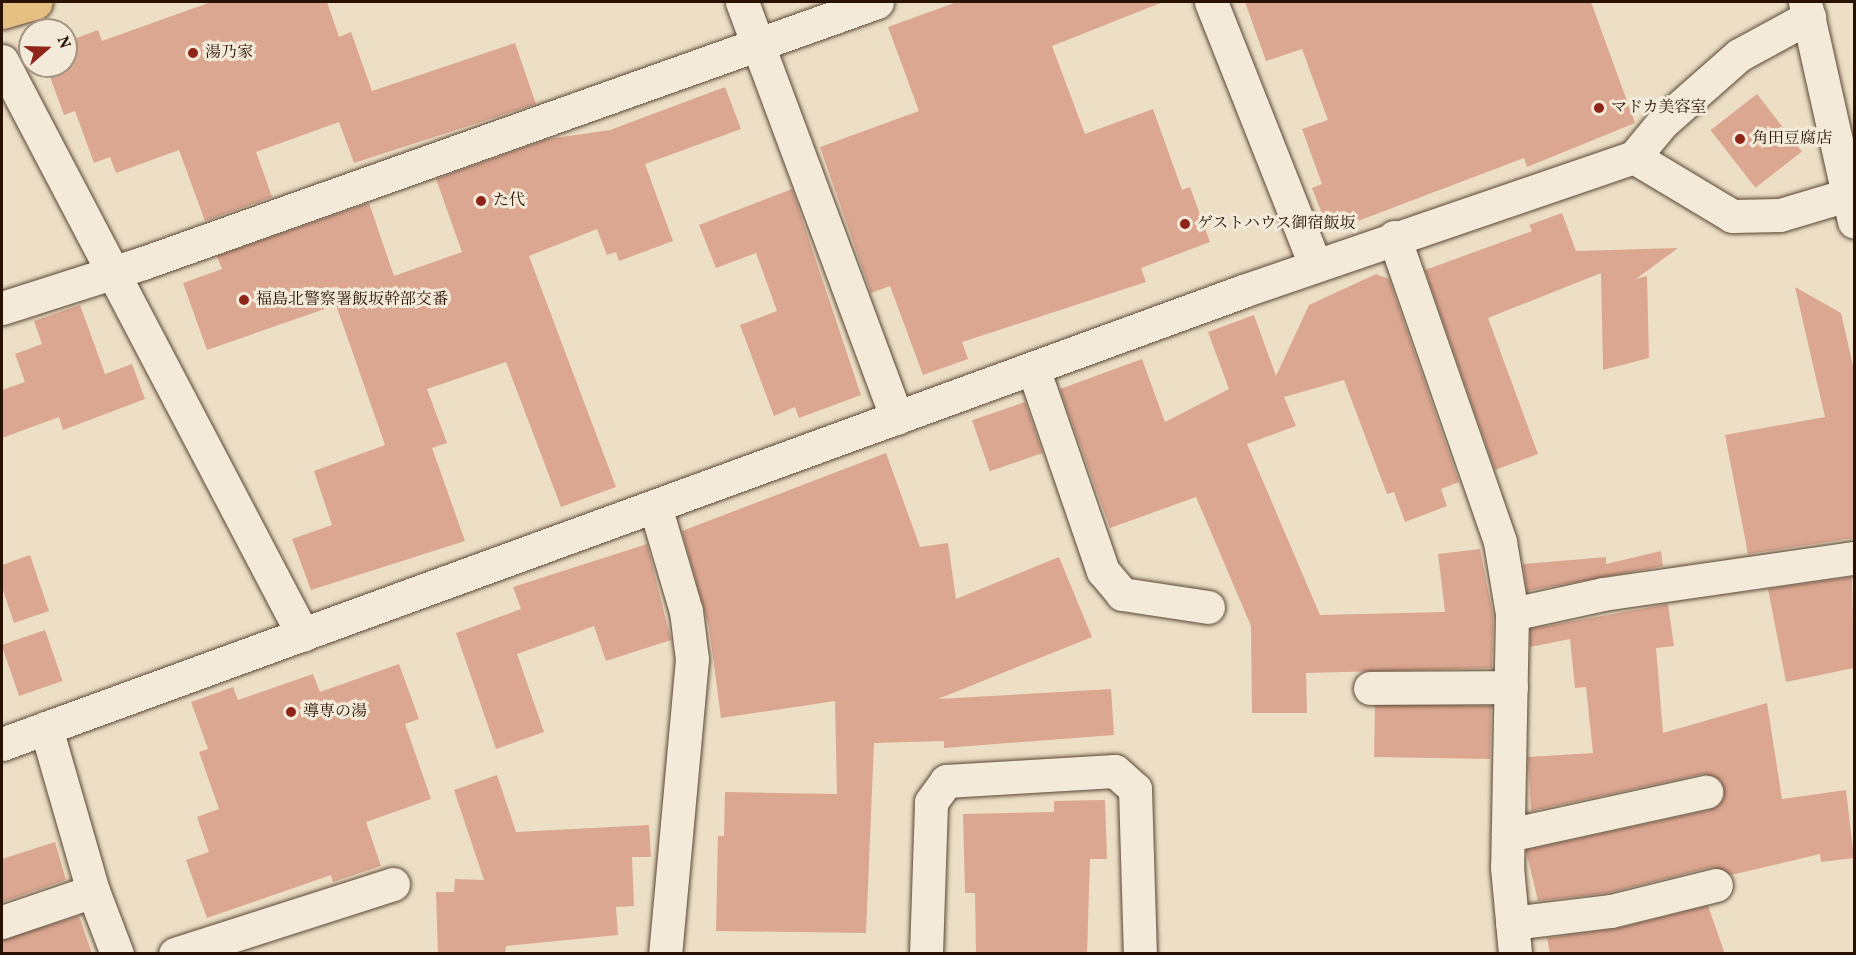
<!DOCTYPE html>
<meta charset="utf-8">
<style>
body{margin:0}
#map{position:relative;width:1856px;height:955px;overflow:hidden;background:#ecdfc5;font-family:Vollkorn,"Noto Serif JP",serif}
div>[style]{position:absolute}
.building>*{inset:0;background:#dca791;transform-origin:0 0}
.roads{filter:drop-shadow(0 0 2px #5a4534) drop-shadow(0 0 2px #5a4534)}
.street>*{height:33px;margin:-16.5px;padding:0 16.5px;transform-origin:16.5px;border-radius:16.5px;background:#f3ead9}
.secondary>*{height:33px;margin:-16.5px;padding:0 16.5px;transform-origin:16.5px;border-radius:16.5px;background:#f3ead9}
.highway>*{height:33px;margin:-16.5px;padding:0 16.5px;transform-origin:16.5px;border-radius:16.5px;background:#e6c082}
.dots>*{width:16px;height:16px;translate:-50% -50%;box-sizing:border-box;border:3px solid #f3ead9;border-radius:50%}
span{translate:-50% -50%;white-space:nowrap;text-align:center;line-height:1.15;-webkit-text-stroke:6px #f3ead9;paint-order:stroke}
.poi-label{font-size:16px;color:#2a1203}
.left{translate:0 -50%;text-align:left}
.frame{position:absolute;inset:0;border:3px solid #2a1203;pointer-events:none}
.north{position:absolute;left:18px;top:18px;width:60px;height:60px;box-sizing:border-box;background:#f3ead9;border:2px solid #a39483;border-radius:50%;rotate:70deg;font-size:16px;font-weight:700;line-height:24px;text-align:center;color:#2a1203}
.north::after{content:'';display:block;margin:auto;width:21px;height:27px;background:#8f2418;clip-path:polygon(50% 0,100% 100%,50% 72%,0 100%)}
</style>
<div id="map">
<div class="building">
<div style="clip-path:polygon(211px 2px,327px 2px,339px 37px,351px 32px,372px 91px,515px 43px,536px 104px,354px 163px,339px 122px,256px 152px,272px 197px,205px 221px,179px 150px,116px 173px,110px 157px,94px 163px,75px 111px,64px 115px,46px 66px,66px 66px,66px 42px,98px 30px,102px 41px)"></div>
<div style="clip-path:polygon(957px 2px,1163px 2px,1052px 46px,1085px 134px,1153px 109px,1182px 190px,1190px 187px,1210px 242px,1141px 268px,1146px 282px,962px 342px,968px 359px,923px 375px,890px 286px,871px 293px,820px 147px,919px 111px,888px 27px)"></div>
<div style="clip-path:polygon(1245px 2px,1591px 2px,1635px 123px,1527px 167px,1524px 158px,1342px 227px,1337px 214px,1324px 219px,1312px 188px,1322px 184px,1302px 129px,1328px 120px,1302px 49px,1266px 61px)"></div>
<div style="clip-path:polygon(725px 87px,741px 129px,645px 164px,673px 241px,619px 261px,616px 252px,607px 255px,597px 229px,529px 256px,616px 487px,561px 507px,506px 362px,427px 389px,447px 443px,432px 448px,465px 541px,311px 590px,292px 539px,332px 525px,314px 471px,385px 445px,336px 305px,207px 350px,183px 283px,222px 269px,217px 256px,369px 203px,394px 276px,462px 252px,436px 179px,548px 139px,610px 130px)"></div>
<div style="left:1757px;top:94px;width:73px;height:59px;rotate:52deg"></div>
<div style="clip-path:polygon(792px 189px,861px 395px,799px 418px,795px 407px,774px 416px,740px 325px,777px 311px,756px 253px,716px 268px,699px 225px)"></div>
<div style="clip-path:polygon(1562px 213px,1576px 251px,1678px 248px,1636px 279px,1647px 276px,1649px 358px,1603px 370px,1601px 273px,1488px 318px,1538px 454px,1495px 470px,1425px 270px,1532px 231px,1529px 225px)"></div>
<div style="clip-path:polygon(1376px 274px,1389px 279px,1459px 482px,1441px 489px,1447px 506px,1405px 522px,1394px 492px,1387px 494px,1344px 380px,1284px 397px,1296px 426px,1247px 444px,1320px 615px,1445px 612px,1438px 554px,1480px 549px,1493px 615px,1492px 668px,1306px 673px,1307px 713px,1252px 713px,1251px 626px,1196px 497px,1110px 528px,1060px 389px,1142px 359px,1165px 422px,1229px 389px,1208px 332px,1254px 315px,1276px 376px,1309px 305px)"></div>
<div style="clip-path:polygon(1795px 287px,1841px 313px,1854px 370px,1854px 538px,1748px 554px,1725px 435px,1825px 417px)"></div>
<div style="clip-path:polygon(80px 305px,105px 374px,132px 364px,145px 399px,63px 430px,59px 417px,2px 438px,2px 390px,25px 382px,15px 354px,42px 344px,34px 321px)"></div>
<div style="left:1025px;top:402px;width:54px;height:56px;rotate:71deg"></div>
<div style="clip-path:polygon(886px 453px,920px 547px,948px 543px,956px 599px,1059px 557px,1092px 637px,938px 699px,1111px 689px,1114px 735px,944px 748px,944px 741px,874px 743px,866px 933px,716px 931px,718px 836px,724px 836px,725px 792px,837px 794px,835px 701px,721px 718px,709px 627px,682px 531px)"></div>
<div style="clip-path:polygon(647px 544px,671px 640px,606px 661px,594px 626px,517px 654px,544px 732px,496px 749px,456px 633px,521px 609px,513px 587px)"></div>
<div style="clip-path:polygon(1661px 551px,1663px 566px,1527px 591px,1523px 564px,1606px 557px,1606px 564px)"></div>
<div style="clip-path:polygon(30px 555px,49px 611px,14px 623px,2px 587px,2px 565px)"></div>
<div style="clip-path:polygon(1852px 577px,1854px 668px,1786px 682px,1768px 589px)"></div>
<div style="clip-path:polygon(1668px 604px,1674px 646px,1656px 648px,1663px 733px,1767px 703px,1782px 799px,1846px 790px,1854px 858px,1821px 862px,1820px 854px,1731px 875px,1712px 867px,1608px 893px,1538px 901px,1526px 850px,1710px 810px,1724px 798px,1720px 780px,1703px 774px,1531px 811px,1528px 757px,1593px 753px,1586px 687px,1575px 688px,1570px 639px,1530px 647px,1530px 629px)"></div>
<div style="left:45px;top:630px;width:54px;height:46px;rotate:71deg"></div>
<div style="clip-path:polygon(399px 664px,419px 719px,405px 724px,431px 799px,366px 822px,381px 866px,333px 882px,331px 875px,207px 918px,186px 860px,209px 852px,197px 817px,219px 809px,199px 752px,208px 749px,191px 702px,233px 687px,238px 700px,313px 674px,320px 692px)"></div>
<div style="left:1491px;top:706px;width:53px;height:116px;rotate:91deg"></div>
<div style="clip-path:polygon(497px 775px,516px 832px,649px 825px,651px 857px,632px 857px,634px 906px,616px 907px,618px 935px,506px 946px,505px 954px,438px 954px,436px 892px,454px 892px,455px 879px,484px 880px,454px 790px)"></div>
<div style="clip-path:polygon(1105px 800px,1107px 859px,1090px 859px,1087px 954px,976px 954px,975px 893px,965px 893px,963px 814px,1054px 812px,1054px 801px)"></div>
<div style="clip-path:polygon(55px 842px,66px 880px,2px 902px,2px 859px)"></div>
<div style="clip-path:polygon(1708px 906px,1725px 954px,1550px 954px,1547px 938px,1615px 929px)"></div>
<div style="clip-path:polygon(79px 916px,92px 954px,2px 954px,2px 940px)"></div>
</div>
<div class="roads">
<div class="street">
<div style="left:742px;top:2px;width:444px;rotate:69.6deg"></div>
<div style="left:1211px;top:2px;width:283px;rotate:68.4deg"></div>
<div style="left:2px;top:61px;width:648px;rotate:62.33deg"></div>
<div style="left:1634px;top:157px;width:45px;rotate:-50.4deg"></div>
<div style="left:1663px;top:122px;width:101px;rotate:-41.4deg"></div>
<div style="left:1739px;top:55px;width:80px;rotate:-28.5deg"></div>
<div style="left:1394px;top:237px;width:323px;rotate:70.8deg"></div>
<div style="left:1500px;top:542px;width:73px;rotate:80.5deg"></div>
<div style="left:1512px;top:614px;width:253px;rotate:91.1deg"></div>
<div style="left:1507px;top:867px;width:87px;rotate:84.7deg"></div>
<div style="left:2px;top:308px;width:148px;rotate:-17.7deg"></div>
<div style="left:143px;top:263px;width:779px;rotate:-19.57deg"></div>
<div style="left:1033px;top:368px;width:215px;rotate:71deg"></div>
<div style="left:1103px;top:571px;width:30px;rotate:50deg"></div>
<div style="left:1122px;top:594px;width:87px;rotate:8.6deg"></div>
<div style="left:655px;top:506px;width:109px;rotate:73.6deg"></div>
<div style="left:686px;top:611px;width:48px;rotate:82.9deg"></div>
<div style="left:692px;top:659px;width:296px;rotate:95.2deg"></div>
<div style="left:1512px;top:614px;width:93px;rotate:-12.4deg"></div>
<div style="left:1603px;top:594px;width:254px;rotate:-8.2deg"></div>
<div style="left:1370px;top:688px;width:141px;rotate:-0.4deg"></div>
<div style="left:2px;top:744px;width:1321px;rotate:-20.05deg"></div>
<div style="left:1243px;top:291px;width:413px;rotate:-18.9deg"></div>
<div style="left:1634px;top:157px;width:114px;rotate:31deg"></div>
<div style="left:1732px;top:216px;width:48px;rotate:-1.2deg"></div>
<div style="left:1780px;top:215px;width:77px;rotate:-16.6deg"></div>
<div style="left:1508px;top:835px;width:203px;rotate:-12.3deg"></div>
<div style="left:93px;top:891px;width:67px;rotate:69.1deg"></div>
<div style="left:2px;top:922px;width:96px;rotate:-18.8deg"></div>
<div style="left:93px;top:891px;width:170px;rotate:-106.1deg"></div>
<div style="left:1512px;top:923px;width:100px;rotate:-6.9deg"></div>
<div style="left:1611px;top:911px;width:108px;rotate:-13.9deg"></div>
<div style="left:175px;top:954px;width:229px;rotate:-17.8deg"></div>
<div style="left:926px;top:954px;width:152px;rotate:-88.1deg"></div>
<div style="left:931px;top:802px;width:26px;rotate:-54deg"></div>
<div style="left:946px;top:781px;width:169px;rotate:-3.4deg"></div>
<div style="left:1115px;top:771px;width:27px;rotate:42deg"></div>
<div style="left:1135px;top:789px;width:165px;rotate:88.3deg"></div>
</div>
<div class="secondary">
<div style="left:1805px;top:2px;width:225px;rotate:77.4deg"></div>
</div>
<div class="highway">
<div style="left:2px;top:12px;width:35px;rotate:-16deg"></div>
</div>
</div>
<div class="dots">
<div style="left:193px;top:53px;background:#8f2418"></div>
<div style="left:1599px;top:108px;background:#8f2418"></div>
<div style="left:1740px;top:139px;background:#8f2418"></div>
<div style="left:481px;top:201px;background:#8f2418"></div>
<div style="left:1185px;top:224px;background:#8f2418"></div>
<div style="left:244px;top:300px;background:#8f2418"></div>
<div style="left:291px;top:712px;background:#8f2418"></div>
</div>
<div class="poi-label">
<span class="left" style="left:205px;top:53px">湯乃家</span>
<span class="left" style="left:1611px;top:108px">マドカ美容室</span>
<span class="left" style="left:1752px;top:139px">角田豆腐店</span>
<span class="left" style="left:493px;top:201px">た代</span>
<span class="left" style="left:1197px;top:224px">ゲストハウス御宿飯坂</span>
<span class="left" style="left:256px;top:300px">福島北警察署飯坂幹部交番</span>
<span class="left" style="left:303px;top:712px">導専の湯</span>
</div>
<div class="frame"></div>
<div class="north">N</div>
</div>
